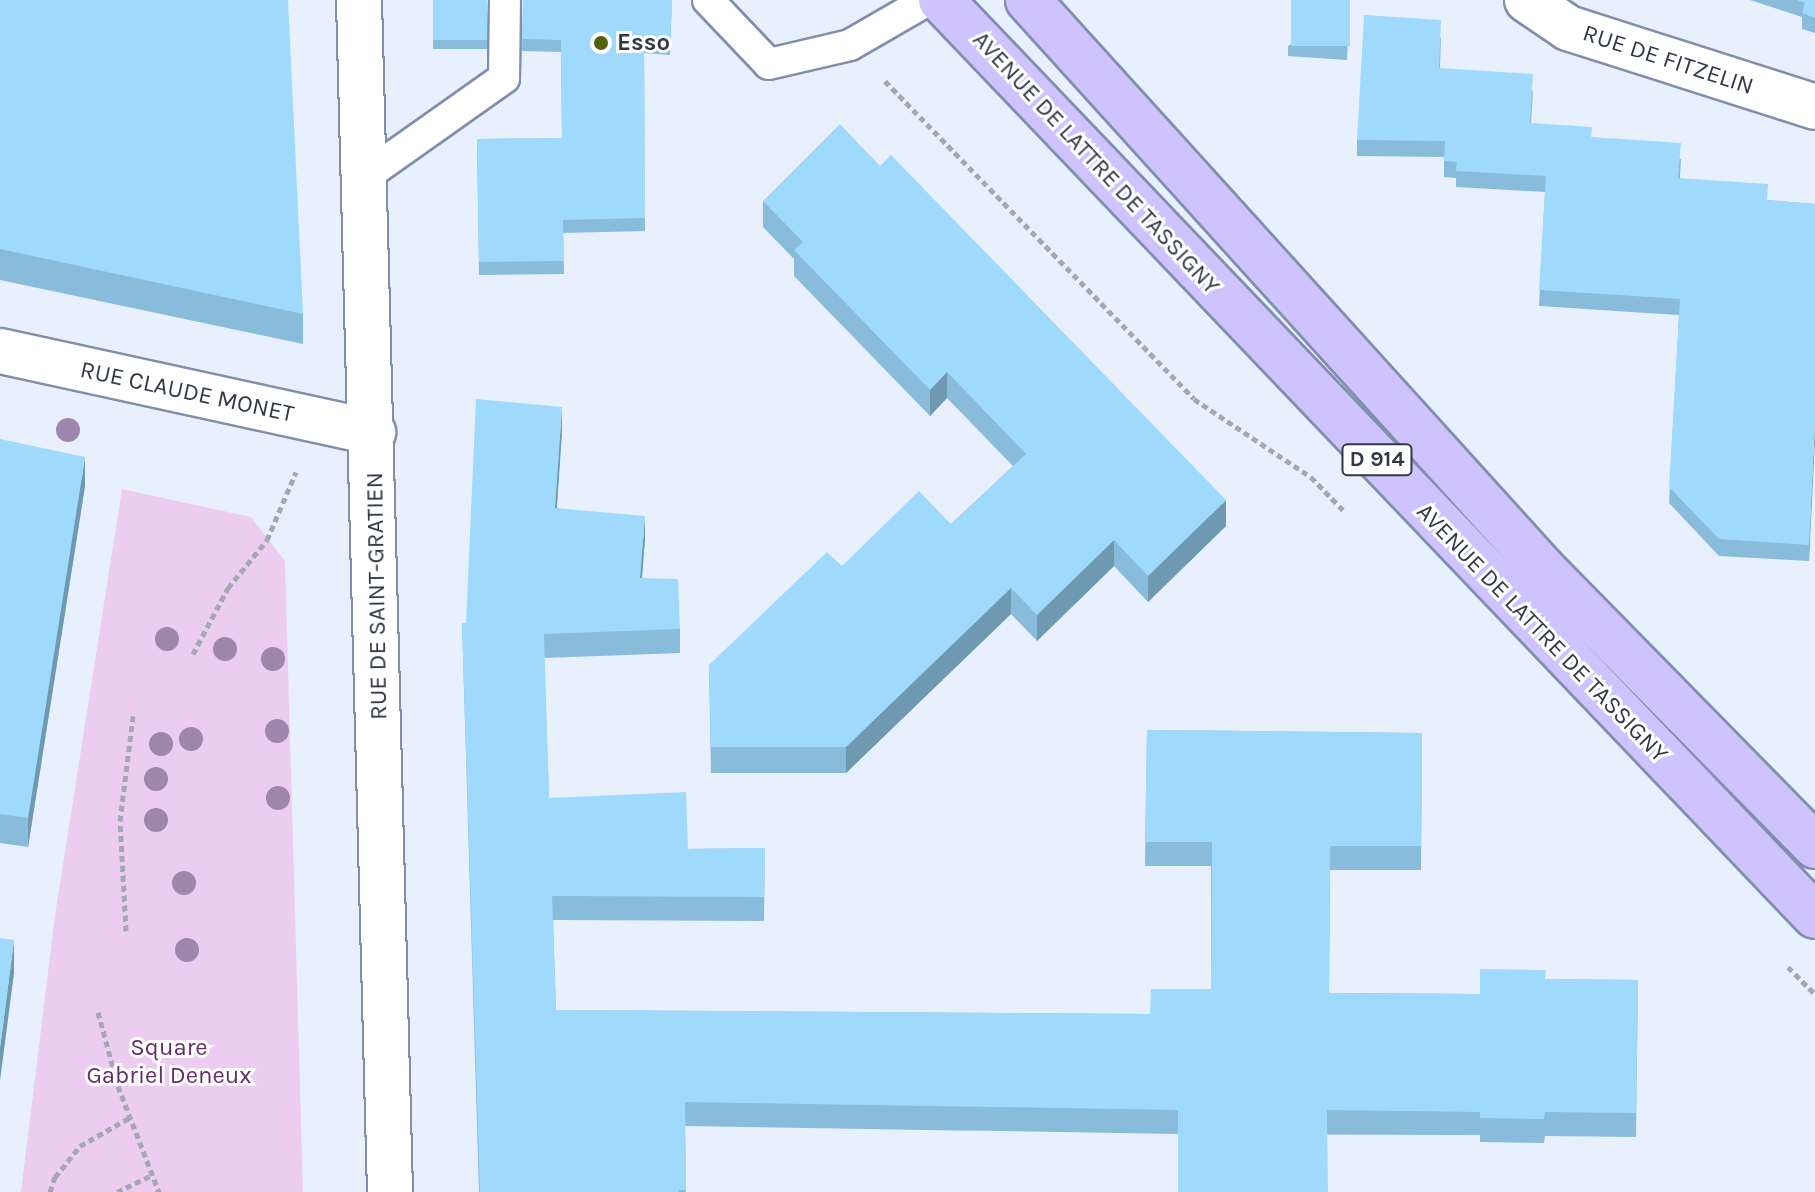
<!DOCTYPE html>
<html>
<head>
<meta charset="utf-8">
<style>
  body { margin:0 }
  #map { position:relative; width:1815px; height:1192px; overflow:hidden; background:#e9f0fd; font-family:Karla,sans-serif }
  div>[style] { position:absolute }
  .green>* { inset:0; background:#eccdf1 }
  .path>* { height:5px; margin-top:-2.5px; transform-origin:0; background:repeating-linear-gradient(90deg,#a2a9b5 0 6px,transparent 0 10px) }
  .roads { filter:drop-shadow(2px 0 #7f8fad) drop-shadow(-2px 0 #7f8fad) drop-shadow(0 2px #7f8fad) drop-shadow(0 -2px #7f8fad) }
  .lane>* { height:30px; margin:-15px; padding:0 15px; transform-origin:15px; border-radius:15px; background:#fff }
  .street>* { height:44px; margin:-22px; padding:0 22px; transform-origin:22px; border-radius:22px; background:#fff }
  .primary>* { height:44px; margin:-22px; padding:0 22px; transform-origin:22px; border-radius:22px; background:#cfc3fd }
  .trees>* { width:24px; height:24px; margin:-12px; border-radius:50%; background:#9e86ac }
  .wall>* { inset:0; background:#89bbda; transform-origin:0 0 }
  .shaded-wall>* { inset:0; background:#6f99b1 }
  .building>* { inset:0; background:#9fdafd; transform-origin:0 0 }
  .dots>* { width:22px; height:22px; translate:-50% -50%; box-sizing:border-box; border:4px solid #fff; border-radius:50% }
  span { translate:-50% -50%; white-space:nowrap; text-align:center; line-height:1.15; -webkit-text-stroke:6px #fff; paint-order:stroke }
  .shield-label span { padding:2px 6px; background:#fff; border:2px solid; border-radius:6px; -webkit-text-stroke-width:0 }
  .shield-label { font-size:22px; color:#323945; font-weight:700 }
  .poi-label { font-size:24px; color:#323945; font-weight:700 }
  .left { translate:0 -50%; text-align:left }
  .street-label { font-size:24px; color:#323945 }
  .park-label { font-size:24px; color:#61306a }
</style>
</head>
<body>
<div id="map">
  <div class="green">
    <div style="clip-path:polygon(122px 489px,251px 517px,285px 561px,303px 1192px,21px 1192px,55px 915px)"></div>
  </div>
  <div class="path">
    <div style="left:885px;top:81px;width:443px;rotate:45.8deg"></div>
    <div style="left:1194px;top:399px;width:141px;rotate:33.7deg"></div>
    <div style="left:1311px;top:477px;width:46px;rotate:45.9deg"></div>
    <div style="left:193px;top:654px;width:75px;rotate:-62.1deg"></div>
    <div style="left:228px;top:588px;width:62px;rotate:-50.9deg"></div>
    <div style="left:267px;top:540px;width:74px;rotate:-66.9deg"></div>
    <div style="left:126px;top:931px;width:110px;rotate:-93.1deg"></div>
    <div style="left:120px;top:821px;width:106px;rotate:-82.9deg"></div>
    <div style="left:1788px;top:967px;width:38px;rotate:45deg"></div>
    <div style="left:98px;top:1012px;width:77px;rotate:74.9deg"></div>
    <div style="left:118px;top:1086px;width:114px;rotate:68.9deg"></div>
    <div style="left:50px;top:1192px;width:16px;rotate:-72deg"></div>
    <div style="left:55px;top:1177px;width:40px;rotate:-51deg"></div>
    <div style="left:80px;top:1146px;width:56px;rotate:-29.7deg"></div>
    <div style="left:117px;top:1192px;width:39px;rotate:-26deg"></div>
  </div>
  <div class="roads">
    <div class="lane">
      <div style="left:708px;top:0;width:88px;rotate:46.4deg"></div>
      <div style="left:769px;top:64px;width:83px;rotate:-13.2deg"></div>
      <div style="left:850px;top:45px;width:90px;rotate:-30deg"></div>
      <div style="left:367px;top:175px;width:168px;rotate:-35.3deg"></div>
      <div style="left:504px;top:78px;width:78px;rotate:-89.3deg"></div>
    </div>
    <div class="street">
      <div style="left:359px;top:0;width:1192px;rotate:88.51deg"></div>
      <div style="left:1527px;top:0;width:50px;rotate:34.3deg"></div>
      <div style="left:1568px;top:28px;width:259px;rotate:17.7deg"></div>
      <div style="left:0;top:351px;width:382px;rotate:12.3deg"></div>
    </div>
    <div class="primary">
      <div style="left:941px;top:0;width:1266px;rotate:46.34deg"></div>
      <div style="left:1028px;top:0;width:772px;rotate:47.84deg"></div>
      <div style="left:1546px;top:572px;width:384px;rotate:45.5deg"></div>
    </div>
  </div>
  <div class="trees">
    <div style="left:68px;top:430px"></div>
    <div style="left:167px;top:639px"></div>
    <div style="left:225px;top:649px"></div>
    <div style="left:273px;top:659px"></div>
    <div style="left:277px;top:731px"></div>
    <div style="left:191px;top:739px"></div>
    <div style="left:161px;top:744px"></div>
    <div style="left:156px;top:779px"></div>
    <div style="left:278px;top:798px"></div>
    <div style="left:156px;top:820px"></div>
    <div style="left:184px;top:883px"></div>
    <div style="left:187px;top:950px"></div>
  </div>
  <div class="wall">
    <div style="clip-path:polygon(0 0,303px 314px,303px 344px,0 280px)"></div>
    <div style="left:433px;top:0;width:54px;height:49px"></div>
    <div style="clip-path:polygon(523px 0,672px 0,670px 55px,644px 53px,645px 231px,563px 233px,564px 274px,479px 275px,477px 139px,562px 138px,561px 52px,522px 51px)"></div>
    <div style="clip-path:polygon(1350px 0,1347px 60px,1288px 56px,1288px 46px)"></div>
    <div style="clip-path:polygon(1750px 0,1815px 0,1815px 33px,1802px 29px,1802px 17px)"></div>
    <div style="clip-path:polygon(1441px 37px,1440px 68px,1533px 91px,1531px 124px,1592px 137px,1681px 159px,1680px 178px,1767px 200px,1815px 204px,1809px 561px,1719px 556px,1669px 503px,1679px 315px,1539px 306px,1545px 192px,1456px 187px,1456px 178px,1444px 177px,1444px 157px,1357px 156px,1357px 140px)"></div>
    <div style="clip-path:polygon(763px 201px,1226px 526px,1148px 602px,1114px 566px,1037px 641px,1011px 614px,846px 773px,711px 773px,709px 665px,842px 566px,951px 524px,1013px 466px,947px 398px,930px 416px,794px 276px,794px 259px,763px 227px)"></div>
    <div style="clip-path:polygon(562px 431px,557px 508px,645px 539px,642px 578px,680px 629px,680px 653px,544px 658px,549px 798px,688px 849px,765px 848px,764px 921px,553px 920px,556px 1010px,1150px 1014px,1211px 989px,1211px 866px,1145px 866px,1147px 730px,1422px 733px,1421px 870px,1330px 870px,1329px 993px,1480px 994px,1546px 979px,1638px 980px,1636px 1137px,1545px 1136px,1544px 1143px,1480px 1142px,1480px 1135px,1178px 1134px,685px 1126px,686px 1192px,479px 1192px,462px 623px,466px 623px)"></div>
    <div style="clip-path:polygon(0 439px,85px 486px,28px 847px,0 843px)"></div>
  </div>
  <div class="shaded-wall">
    <div style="clip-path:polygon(947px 372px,947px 398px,930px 416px,930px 390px)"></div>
    <div style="clip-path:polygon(562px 407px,562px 431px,555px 532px,555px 508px)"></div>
    <div style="clip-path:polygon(1815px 423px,1815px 439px,1809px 561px,1809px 545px)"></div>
    <div style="clip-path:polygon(85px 457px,85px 486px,28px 847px,28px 818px)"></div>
    <div style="clip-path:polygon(1226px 500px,1226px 526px,1148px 602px,1148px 576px)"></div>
    <div style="clip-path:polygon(645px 516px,645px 539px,640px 601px,640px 578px)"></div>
    <div style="clip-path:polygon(1114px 540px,1114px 566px,1037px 641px,1037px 615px)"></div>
    <div style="clip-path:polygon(1011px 588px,1011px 614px,846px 773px,846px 747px)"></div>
    <div style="clip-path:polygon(14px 940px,14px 973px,0 1081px,0 1048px)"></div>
  </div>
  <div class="building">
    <div style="clip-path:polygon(0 0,288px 0,303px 314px,0 249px)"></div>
    <div style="left:433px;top:0;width:54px;height:40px"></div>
    <div style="clip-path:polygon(523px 0,672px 0,670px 42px,644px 41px,645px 218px,563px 220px,564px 261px,479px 262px,477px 139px,562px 138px,561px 40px,522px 39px)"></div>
    <div style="left:1291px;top:0;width:59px;height:46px"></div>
    <div style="clip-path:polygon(1797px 0,1815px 0,1815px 18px,1802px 13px,1805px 3px)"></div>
    <div style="clip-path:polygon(1364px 15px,1441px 20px,1439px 68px,1533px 74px,1530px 123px,1592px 127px,1591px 137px,1681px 143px,1678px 178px,1768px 184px,1767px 200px,1815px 204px,1815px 423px,1809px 545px,1719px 539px,1669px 487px,1680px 299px,1539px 290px,1546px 176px,1456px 171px,1457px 162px,1444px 161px,1445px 141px,1357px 140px)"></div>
    <div style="clip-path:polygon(840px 124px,880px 166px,891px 155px,1226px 500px,1148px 576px,1114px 540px,1037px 615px,1011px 588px,846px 747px,711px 747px,709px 665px,827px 552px,842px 566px,919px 491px,951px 524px,1026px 454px,947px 372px,930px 390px,794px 250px,803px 242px,763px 201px)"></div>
    <div style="clip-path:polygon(476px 399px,562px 407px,555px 508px,645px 516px,640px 578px,678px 579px,680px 629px,544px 634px,549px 798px,686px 792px,688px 849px,765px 848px,764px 897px,552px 896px,556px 1010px,1150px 1014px,1151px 989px,1211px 989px,1212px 842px,1145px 842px,1147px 730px,1422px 733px,1421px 846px,1330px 846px,1329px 993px,1480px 994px,1480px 969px,1546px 970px,1545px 979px,1638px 980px,1636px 1113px,1545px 1112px,1544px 1119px,1480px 1118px,1480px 1112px,1327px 1110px,1328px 1192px,1178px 1192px,1178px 1110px,685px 1102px,686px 1190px,679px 1190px,679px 1192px,480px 1192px,462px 623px,466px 623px)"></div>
    <div style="clip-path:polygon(0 439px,85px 457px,28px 818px,0 814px)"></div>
    <div style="clip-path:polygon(0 938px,14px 940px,0 1048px)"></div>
  </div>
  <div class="dots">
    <div style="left:601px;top:43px;background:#546307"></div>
  </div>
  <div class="shield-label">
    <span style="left:1377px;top:460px">D 914</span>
  </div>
  <div class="poi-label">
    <span class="left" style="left:617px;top:43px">Esso</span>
  </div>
  <div class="street-label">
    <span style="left:1668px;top:60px;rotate:18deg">RUE DE FITZELIN</span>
    <span style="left:1096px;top:163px;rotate:47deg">AVENUE DE LATTRE DE TASSIGNY</span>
    <span style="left:187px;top:392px;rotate:12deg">RUE CLAUDE MONET</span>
    <span style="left:377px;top:596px;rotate:-91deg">RUE DE SAINT-GRATIEN</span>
    <span style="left:1542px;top:633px;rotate:46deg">AVENUE DE LATTRE DE TASSIGNY</span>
  </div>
  <div class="park-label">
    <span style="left:169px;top:1062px">Square<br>Gabriel Deneux</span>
  </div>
</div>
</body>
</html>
